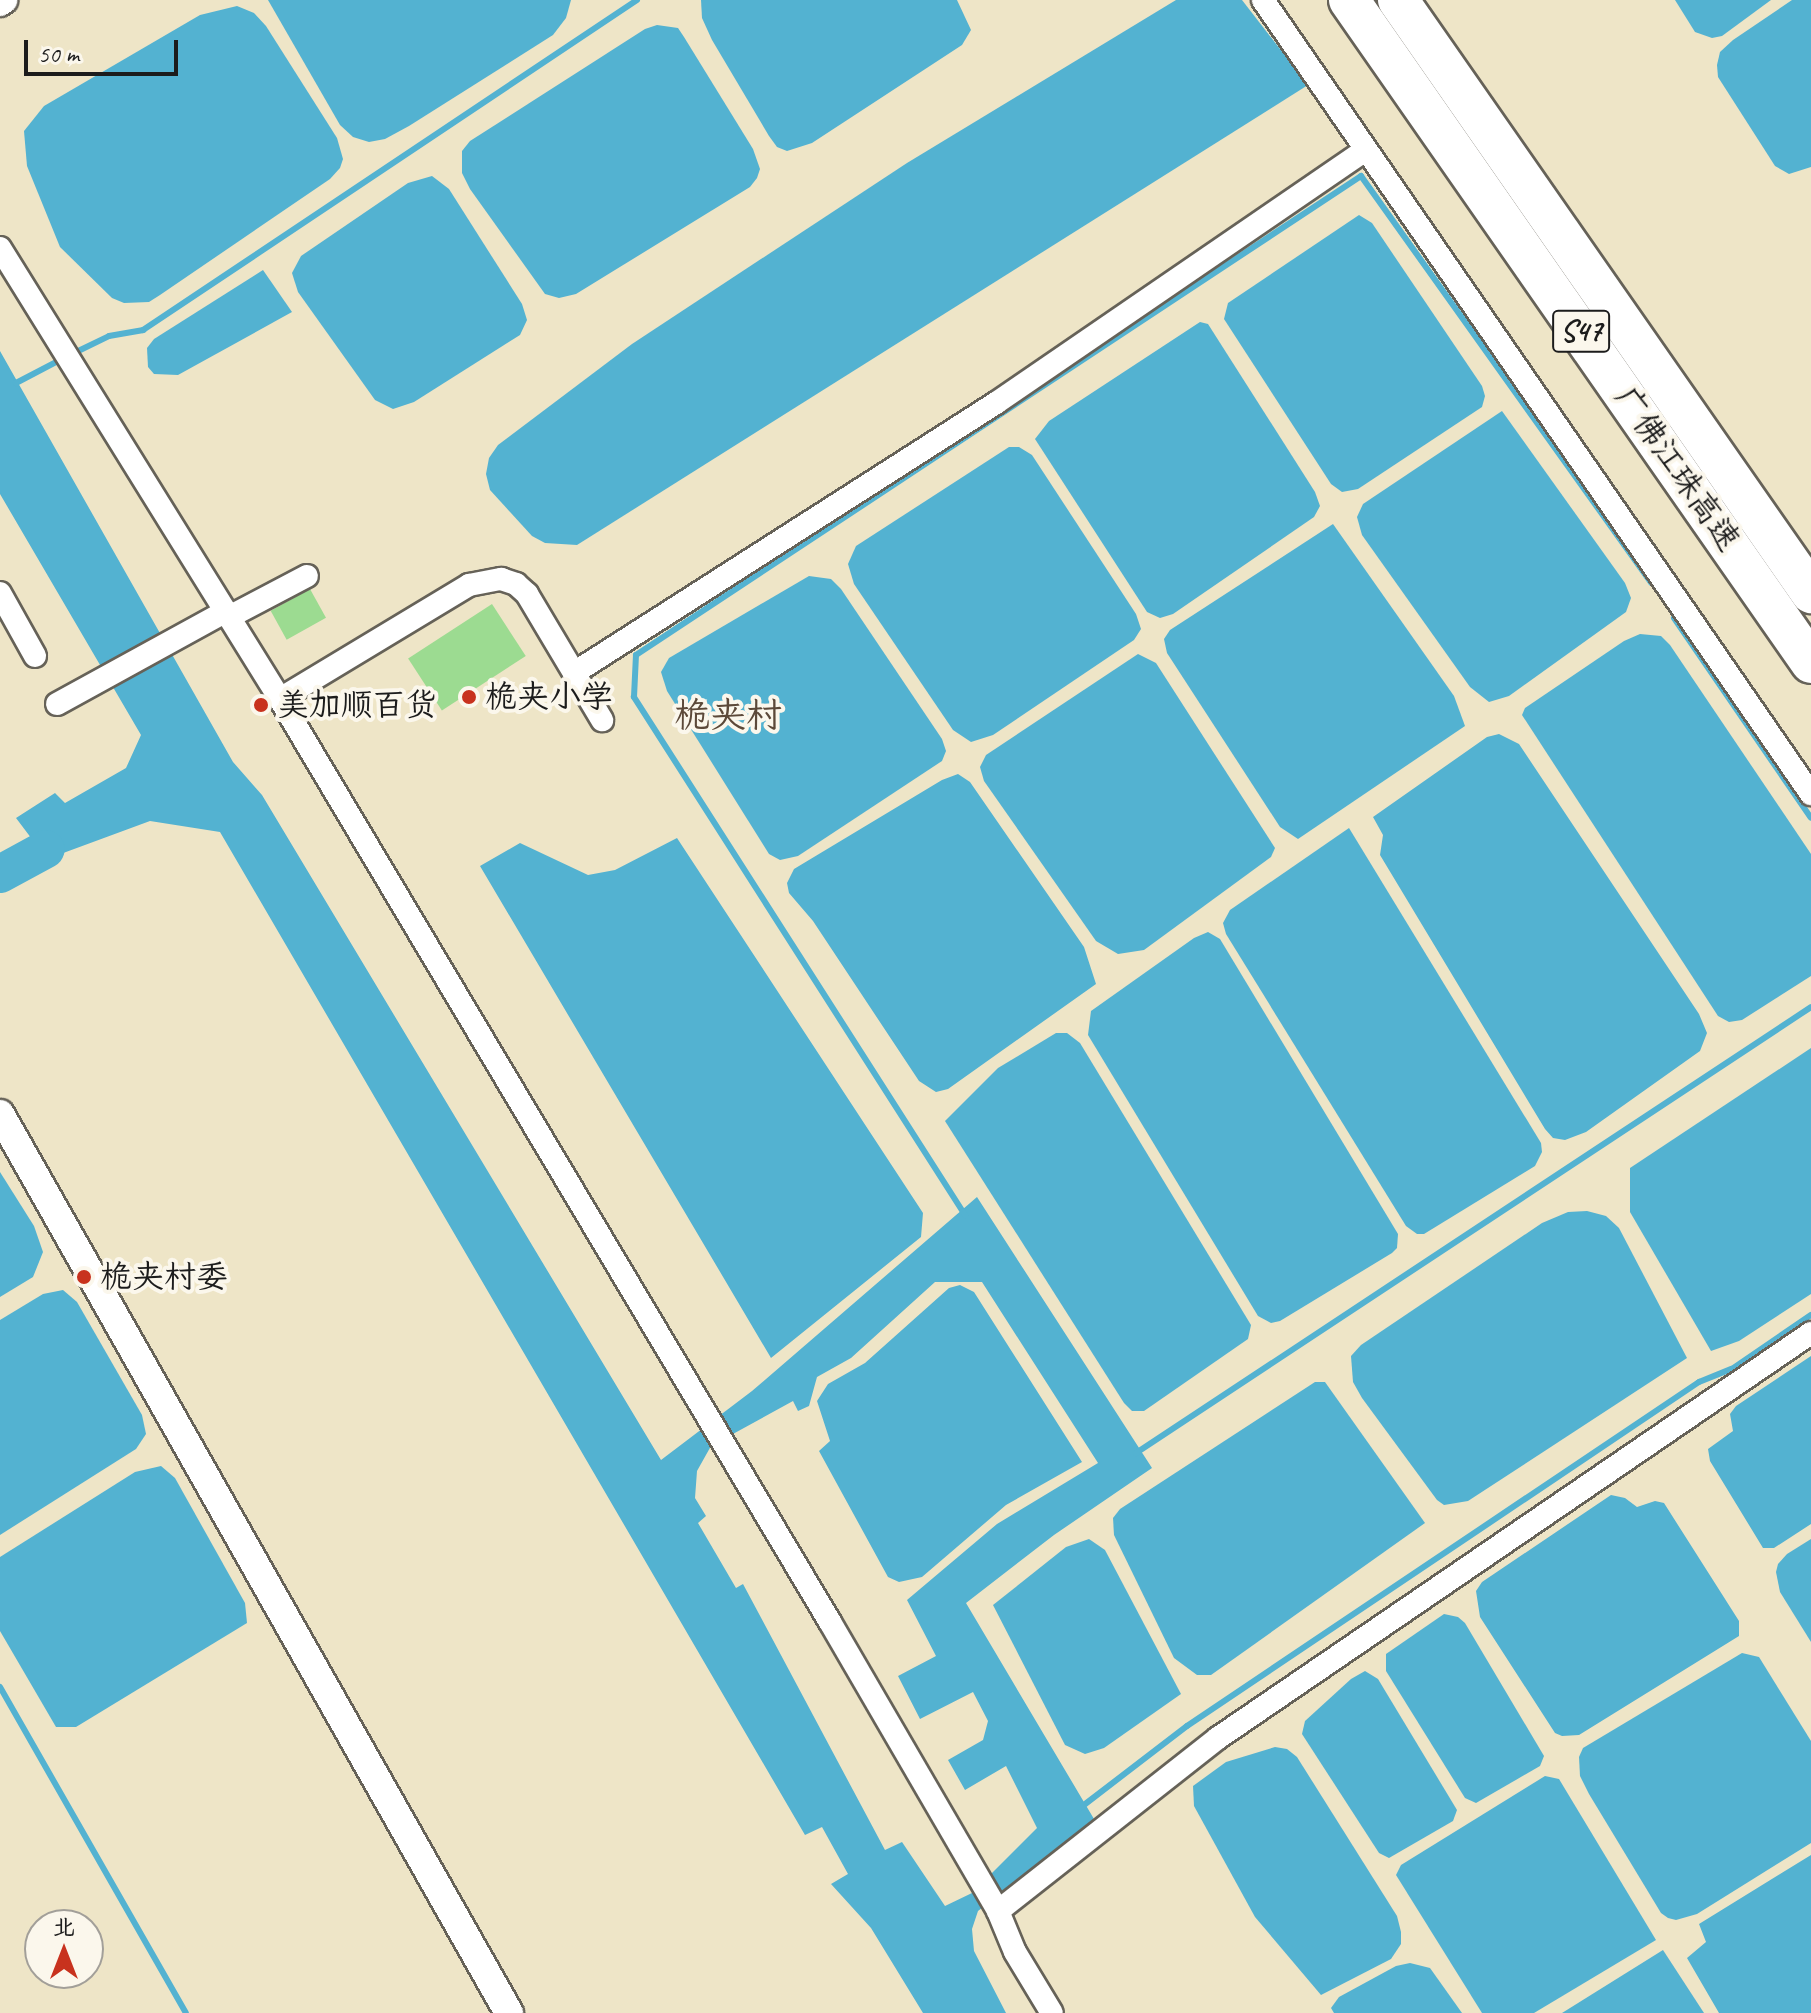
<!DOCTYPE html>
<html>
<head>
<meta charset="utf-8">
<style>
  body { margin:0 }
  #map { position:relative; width:1811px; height:2013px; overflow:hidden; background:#eee5c7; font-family:Caveat,"LXGW WenKai TC",sans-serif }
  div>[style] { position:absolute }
  .green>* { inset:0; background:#9cdb91; transform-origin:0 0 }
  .water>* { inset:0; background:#53b2d1 }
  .stream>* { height:6px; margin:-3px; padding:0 3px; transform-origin:3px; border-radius:3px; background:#53b2d1 }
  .river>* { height:38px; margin:-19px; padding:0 19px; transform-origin:19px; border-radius:19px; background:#53b2d1 }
  .roads { filter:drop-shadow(2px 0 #666258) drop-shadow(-2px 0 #666258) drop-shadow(0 2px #666258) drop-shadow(0 -2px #666258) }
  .minor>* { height:22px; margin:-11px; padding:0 11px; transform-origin:11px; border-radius:11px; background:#fff }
  .tertiary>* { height:28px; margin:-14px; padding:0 14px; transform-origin:14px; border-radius:14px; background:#fff }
  .motorway>* { height:40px; margin:-20px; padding:0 20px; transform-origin:20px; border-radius:20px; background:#fff }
  .dots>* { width:22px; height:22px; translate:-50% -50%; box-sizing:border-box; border:4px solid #fbf7ec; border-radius:50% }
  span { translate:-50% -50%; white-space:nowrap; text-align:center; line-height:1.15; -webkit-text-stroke:8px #fbf7ec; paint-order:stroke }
  .shield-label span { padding:2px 6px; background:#fbf7ec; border:2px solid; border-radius:6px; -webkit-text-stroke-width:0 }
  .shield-label { font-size:30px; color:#1c1c1c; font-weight:700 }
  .street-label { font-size:32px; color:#1c1c1c }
  .poi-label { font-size:32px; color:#1c1c1c }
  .left { translate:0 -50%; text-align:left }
  .quarter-label { font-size:36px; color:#5c4939 }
  .north { position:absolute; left:24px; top:1909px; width:80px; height:80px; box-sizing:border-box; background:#fbf7ec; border:2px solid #a29f99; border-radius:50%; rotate:0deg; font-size:22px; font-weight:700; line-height:32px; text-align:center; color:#1c1c1c }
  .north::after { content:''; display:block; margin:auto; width:28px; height:36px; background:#c8321e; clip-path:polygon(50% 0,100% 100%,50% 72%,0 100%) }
  .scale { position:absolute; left:24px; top:40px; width:154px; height:36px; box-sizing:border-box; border:4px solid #1c1c1c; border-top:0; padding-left:10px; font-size:24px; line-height:28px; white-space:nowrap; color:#1c1c1c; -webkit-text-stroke:6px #fbf7ec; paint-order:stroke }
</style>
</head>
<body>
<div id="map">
  <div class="green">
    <div style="left:310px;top:589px;width:33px;height:45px;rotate:61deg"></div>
    <div style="left:492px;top:604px;width:62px;height:100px;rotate:57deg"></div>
  </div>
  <div class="water">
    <div style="clip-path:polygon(268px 0,571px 0,566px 18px,553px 35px,409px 126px,385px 139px,369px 142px,353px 137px,340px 125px)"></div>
    <div style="clip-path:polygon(701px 0,957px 0,971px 30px,962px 45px,812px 143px,787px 151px,777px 147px,769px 136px,712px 40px,702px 18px)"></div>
    <div style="clip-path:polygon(1176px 0,1242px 0,1308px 85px,577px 545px,545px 543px,532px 536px,490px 490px,486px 474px,489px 458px,498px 445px,632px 344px,907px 163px)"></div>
    <div style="clip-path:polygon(1675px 0,1771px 0,1722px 36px,1712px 38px,1695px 32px)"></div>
    <div style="clip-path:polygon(1792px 0,1811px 0,1811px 167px,1789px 174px,1775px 166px,1718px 77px,1717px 65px,1720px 52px,1733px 40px)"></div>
    <div style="clip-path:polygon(237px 6px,254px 13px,266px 26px,337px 138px,343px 159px,340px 168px,330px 179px,160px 295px,149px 302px,124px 303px,112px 298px,60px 247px,27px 166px,24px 131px,44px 106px,200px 15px)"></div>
    <div style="clip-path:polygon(657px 25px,678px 28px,684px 37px,753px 149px,760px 169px,757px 178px,750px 187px,576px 294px,559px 298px,545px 294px,470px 189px,462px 173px,462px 151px,470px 141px,645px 29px)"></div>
    <div style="clip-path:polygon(432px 176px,449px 189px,522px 304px,527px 320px,520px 335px,414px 402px,393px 409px,375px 400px,298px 292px,292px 273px,301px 256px,408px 183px)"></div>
    <div style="clip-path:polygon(1359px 215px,1372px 223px,1482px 386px,1485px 396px,1482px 407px,1358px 489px,1342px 492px,1331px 484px,1224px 319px,1228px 303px)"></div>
    <div style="clip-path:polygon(263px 270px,292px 312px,178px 375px,154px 374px,148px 367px,147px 348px,154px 339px)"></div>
    <div style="clip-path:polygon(1200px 322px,1208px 324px,1315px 492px,1320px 506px,1314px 517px,1173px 614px,1160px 618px,1147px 612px,1035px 439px,1049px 421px)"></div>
    <div style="clip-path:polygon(evenodd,0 351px,233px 762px,262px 795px,661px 1460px,752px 1391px,977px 1197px,1152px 1468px,1054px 1535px,966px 1603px,1094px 1819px,978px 1911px,972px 1929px,974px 1951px,1006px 2013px,923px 2013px,871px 1928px,831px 1884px,848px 1874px,822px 1827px,805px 1835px,220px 832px,150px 821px,47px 859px,16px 818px,55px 793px,65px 803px,126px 768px,141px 735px,0 494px,0 351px,935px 1282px,982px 1282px,1098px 1463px,997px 1524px,907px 1600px,936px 1656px,898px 1676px,920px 1719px,973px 1692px,988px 1721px,983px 1740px,948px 1760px,965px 1790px,1006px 1766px,1037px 1828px,972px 1893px,945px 1906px,902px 1842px,885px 1850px,743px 1584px,736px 1588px,698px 1523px,706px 1516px,695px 1498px,697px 1471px,711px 1446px,793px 1401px,798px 1411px,809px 1406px,817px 1377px,851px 1358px,935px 1282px)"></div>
    <div style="clip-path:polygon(1502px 411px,1625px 583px,1631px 598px,1626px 612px,1509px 696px,1489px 702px,1470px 687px,1362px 535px,1357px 517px,1363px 504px)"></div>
    <div style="clip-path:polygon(1009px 447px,1019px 447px,1032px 455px,1136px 614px,1141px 629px,1134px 640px,993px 735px,971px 742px,953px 730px,854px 584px,848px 564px,856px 546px)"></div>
    <div style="clip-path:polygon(1333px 524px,1454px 696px,1465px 726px,1298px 839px,1280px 827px,1167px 653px,1164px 639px,1170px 630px)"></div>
    <div style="clip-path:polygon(809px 576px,831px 579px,841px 589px,942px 739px,946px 751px,942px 761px,798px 856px,780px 860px,769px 854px,667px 691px,661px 672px,669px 658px)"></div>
    <div style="clip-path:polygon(1640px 634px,1661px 636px,1670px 645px,1811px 854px,1811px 976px,1742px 1020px,1729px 1022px,1718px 1016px,1522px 715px,1525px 708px,1624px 641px)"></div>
    <div style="clip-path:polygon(1138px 654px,1156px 663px,1275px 848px,1271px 857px,1144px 950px,1118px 954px,1096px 941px,984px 781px,980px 767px,986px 755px)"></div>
    <div style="clip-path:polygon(1499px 734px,1519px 744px,1699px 1014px,1707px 1033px,1700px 1051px,1586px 1132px,1565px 1140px,1553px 1138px,1545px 1129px,1380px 855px,1383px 835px,1373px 817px,1487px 737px)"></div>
    <div style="clip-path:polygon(958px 774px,970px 782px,1084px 947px,1096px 984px,948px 1089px,936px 1092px,919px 1081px,813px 921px,789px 893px,787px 883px,794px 869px,942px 780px)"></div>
    <div style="clip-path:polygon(1349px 828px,1541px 1143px,1542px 1152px,1535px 1166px,1424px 1234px,1417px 1234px,1406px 1226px,1226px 934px,1223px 923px,1230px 910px)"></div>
    <div style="clip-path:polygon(677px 838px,923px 1213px,921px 1237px,771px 1358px,480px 866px,520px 843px,588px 875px,615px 870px)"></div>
    <div style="clip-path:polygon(1208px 932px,1220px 939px,1398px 1234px,1397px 1248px,1392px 1253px,1280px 1321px,1271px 1323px,1258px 1316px,1088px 1035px,1091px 1011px,1194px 938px)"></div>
    <div style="clip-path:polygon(1056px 1033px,1067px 1033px,1080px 1043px,1251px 1325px,1248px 1339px,1144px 1411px,1132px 1411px,1124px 1403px,945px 1121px,998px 1068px)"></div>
    <div style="clip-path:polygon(1811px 1048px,1811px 1294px,1739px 1341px,1711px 1351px,1630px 1212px,1630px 1168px)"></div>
    <div style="clip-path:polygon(0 1172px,34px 1226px,43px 1252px,33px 1277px,0 1297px)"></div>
    <div style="clip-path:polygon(1587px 1211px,1606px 1216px,1619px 1228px,1687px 1358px,1468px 1501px,1444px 1505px,1437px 1500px,1362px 1398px,1353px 1382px,1351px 1356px,1361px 1345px,1542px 1223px,1568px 1212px)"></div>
    <div style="clip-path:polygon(960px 1285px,974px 1292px,1082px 1462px,1006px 1505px,922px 1577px,899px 1582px,888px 1577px,819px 1451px,830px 1441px,817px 1401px,828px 1384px,865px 1363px,949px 1288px)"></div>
    <div style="clip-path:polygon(63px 1290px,77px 1302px,142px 1415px,146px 1434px,136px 1449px,0 1535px,0 1320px,43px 1294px)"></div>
    <div style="clip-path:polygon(1811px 1356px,1811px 1524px,1774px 1548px,1763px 1548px,1710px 1461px,1708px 1449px,1733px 1431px,1730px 1414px,1736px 1406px)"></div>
    <div style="clip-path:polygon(1315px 1382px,1325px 1382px,1425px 1523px,1211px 1675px,1197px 1675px,1174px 1658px,1114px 1535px,1113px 1518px,1120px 1509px)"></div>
    <div style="clip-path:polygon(161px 1466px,175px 1478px,245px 1603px,247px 1623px,76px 1727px,56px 1727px,0 1631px,0 1557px,135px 1472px)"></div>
    <div style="clip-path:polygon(1611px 1495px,1625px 1498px,1637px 1507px,1655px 1501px,1664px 1503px,1739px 1621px,1739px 1636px,1579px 1735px,1562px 1736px,1555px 1733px,1480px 1617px,1476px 1591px,1482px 1582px)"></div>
    <div style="clip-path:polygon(1089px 1539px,1105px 1550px,1181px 1694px,1104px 1748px,1085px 1754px,1065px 1745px,993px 1605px,1066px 1547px)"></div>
    <div style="clip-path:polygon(1811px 1539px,1811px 1642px,1780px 1592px,1776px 1572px,1778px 1564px,1787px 1554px)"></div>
    <div style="clip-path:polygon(1444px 1614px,1458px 1617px,1465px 1623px,1544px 1756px,1540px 1766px,1476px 1803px,1465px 1798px,1386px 1671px,1386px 1654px)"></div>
    <div style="clip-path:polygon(1742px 1653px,1759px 1657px,1811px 1741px,1811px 1843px,1697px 1914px,1676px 1920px,1668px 1918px,1661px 1913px,1589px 1794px,1580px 1776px,1579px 1757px,1583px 1748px)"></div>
    <div style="clip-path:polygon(1365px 1671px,1378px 1679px,1457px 1810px,1453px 1821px,1389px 1858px,1379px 1853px,1302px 1734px,1305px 1721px,1351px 1679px)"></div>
    <div style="clip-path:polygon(1275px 1747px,1287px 1749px,1297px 1757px,1397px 1916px,1401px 1932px,1401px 1944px,1391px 1959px,1321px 1995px,1255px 1917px,1194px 1806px,1193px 1786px,1226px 1762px)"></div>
    <div style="clip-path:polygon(1545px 1776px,1559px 1779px,1656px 1940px,1534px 2013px,1482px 2013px,1396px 1875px,1401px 1865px)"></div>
    <div style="clip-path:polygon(1811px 1855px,1811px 2013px,1719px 2013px,1687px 1958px,1706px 1942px,1699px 1924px)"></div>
    <div style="clip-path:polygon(1663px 1950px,1704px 2013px,1562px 2013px)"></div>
    <div style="clip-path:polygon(1410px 1963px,1430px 1968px,1462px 2013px,1334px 2013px,1331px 2008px,1339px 1997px,1396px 1966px)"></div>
  </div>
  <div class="stream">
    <div style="left:72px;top:354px;width:41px;rotate:-25.9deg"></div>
    <div style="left:109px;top:336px;width:35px;rotate:-10deg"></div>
    <div style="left:143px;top:330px;width:594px;rotate:-33.74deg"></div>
    <div style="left:16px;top:383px;width:52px;rotate:-27.6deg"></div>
    <div style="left:1674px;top:618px;width:242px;rotate:55.6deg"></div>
    <div style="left:965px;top:1215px;width:615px;rotate:-122.58deg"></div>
    <div style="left:634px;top:697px;width:42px;rotate:-87.3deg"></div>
    <div style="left:636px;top:655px;width:869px;rotate:-33.45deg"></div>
    <div style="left:1361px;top:176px;width:500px;rotate:54.5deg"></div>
    <div style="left:1136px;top:1453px;width:809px;rotate:-33.45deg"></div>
    <div style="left:0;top:1687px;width:375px;rotate:60.3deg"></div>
    <div style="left:1080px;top:1808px;width:135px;rotate:-37.5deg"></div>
    <div style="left:1187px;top:1726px;width:617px;rotate:-33.9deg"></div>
    <div style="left:1699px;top:1382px;width:35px;rotate:-22deg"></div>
    <div style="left:1732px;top:1369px;width:96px;rotate:-34.4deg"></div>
  </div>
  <div class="river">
    <div style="left:0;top:874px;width:52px;rotate:-28.5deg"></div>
  </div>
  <div class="roads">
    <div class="minor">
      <div style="left:1263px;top:0;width:965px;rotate:55.39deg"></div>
      <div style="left:0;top:248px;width:531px;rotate:58.17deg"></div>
      <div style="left:280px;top:699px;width:1074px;rotate:59.21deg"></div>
      <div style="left:830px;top:1622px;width:334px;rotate:59.8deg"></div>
      <div style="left:998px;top:1911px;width:44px;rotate:67.5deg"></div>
      <div style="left:1015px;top:1952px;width:71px;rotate:58.8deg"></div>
      <div style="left:0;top:593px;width:72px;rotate:60.9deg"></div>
      <div style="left:229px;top:617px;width:88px;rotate:-27.7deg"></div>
      <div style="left:574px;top:673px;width:501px;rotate:-32.61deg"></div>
      <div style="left:996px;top:403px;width:448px;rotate:-34.4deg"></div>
      <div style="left:280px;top:699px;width:221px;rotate:-31.1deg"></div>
      <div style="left:469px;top:585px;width:33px;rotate:-11deg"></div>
      <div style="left:501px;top:579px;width:16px;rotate:18deg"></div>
      <div style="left:516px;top:584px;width:15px;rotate:42deg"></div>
      <div style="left:527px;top:594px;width:147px;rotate:59.2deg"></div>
      <div style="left:57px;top:704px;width:193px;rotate:-28.8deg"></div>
      <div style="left:998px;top:1911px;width:280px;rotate:-38.2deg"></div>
      <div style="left:1218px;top:1738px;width:718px;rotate:-34.33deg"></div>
    </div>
    <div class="tertiary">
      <div style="left:0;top:2px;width:4px;rotate:-34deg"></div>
      <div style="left:0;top:1114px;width:1033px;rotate:60.48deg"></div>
    </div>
    <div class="motorway">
      <div style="left:1349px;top:0;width:808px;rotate:55.13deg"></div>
      <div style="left:1398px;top:0;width:723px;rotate:55.14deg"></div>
    </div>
  </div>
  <div class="dots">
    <div style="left:469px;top:697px;background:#c8321e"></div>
    <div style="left:261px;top:705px;background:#c8321e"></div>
    <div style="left:84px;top:1277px;background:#c8321e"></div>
  </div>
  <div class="shield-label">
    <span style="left:1581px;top:331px">S47</span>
  </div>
  <div class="street-label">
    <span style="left:1677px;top:469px;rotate:55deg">广佛江珠高速</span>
  </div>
  <div class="poi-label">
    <span class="left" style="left:485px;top:697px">桅夹小学</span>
    <span class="left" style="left:277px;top:705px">美加顺百货</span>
    <span class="left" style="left:100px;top:1277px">桅夹村委</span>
  </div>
  <div class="quarter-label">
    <span style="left:728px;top:716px">桅夹村</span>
  </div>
  <div class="north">北</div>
  <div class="scale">50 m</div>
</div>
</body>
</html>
